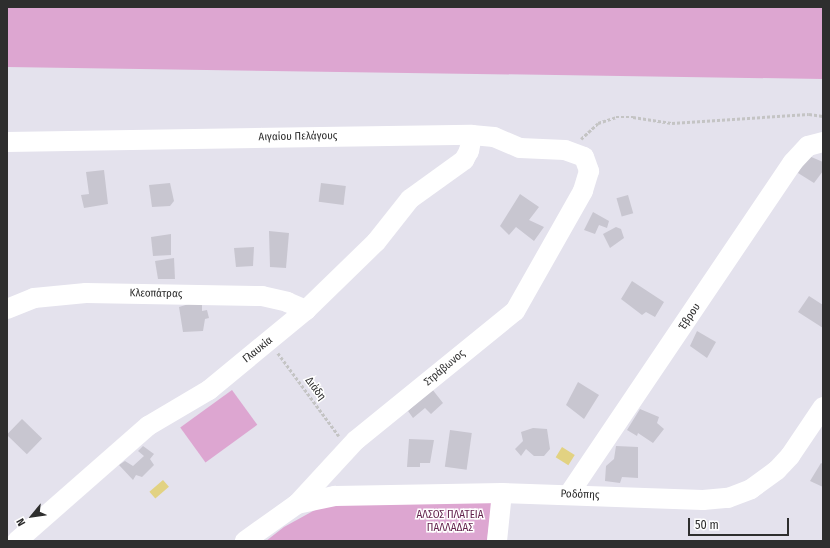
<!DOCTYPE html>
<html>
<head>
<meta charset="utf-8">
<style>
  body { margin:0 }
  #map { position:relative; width:830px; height:548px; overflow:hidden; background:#e4e2ed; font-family:"Fira Sans Condensed",sans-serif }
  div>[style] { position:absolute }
  .green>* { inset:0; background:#dda6d1; transform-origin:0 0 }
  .water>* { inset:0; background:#e2d282; transform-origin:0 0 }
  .building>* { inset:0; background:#c8c6d0; transform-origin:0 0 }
  .path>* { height:2.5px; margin-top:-1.25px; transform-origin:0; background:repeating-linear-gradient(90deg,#c4c4c4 0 3px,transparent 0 5px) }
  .minor>* { height:20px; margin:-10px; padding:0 10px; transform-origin:10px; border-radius:10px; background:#fff }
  span { translate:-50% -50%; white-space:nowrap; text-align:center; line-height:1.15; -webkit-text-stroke:3px #fff; paint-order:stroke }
  .street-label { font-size:11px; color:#2e2e2e }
  .park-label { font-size:11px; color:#64244e }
  .frame { position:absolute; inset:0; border:8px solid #2e2e2e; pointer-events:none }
  .north { position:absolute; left:12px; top:496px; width:40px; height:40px; -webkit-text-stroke:3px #fff; paint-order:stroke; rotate:241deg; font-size:11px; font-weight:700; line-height:16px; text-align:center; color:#2e2e2e }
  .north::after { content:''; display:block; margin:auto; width:14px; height:18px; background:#2e2e2e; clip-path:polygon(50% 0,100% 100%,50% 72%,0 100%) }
  .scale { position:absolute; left:688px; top:518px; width:101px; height:18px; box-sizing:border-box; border:2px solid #2e2e2e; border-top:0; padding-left:5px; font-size:12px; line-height:14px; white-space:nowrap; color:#2e2e2e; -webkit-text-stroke:3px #fff; paint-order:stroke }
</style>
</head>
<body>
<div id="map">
  <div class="green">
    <div style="clip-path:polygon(7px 7px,823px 7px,823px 79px,7px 67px)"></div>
    <div style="left:232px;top:390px;width:43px;height:64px;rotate:54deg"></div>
    <div style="clip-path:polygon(492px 502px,487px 541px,266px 541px,284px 527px,324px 505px)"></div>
  </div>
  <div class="water">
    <div style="left:562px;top:447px;width:15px;height:12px;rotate:32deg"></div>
    <div style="left:163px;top:480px;width:9px;height:18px;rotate:49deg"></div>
  </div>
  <div class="building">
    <div style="clip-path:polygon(809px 156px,823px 162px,823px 171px,814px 183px,798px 173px)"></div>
    <div style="clip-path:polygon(104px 170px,108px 204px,84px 208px,81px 195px,89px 194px,86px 172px)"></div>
    <div style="clip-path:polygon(170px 183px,174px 201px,170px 206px,152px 207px,149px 185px)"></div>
    <div style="left:321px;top:183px;width:25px;height:19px;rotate:7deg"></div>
    <div style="clip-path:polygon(520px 194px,539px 207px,529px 220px,544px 227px,534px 241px,516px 227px,509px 235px,500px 226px)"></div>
    <div style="left:628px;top:195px;width:19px;height:12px;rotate:74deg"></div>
    <div style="clip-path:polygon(593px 212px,609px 221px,607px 228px,599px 225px,595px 234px,584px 230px)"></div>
    <div style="clip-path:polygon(616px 227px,621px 229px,624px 238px,610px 248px,603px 234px)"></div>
    <div style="clip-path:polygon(269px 231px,289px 233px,286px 268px,270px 267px)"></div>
    <div style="clip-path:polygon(171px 234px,171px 255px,153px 256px,151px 237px)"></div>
    <div style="clip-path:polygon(254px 247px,253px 266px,236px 267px,234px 248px)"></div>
    <div style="clip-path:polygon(174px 258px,175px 279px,158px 279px,155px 261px)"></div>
    <div style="clip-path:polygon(632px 281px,664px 302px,655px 317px,646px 312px,642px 315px,621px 299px)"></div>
    <div style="clip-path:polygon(809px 296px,823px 305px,823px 328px,798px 312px)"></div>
    <div style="clip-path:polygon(202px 300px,202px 311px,207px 310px,209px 318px,205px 319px,203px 331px,183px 332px,179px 307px)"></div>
    <div style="clip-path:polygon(697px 331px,716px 342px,707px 358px,690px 346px)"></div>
    <div style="clip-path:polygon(578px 382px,599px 395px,584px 419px,566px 405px)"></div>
    <div style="clip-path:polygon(432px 389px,443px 403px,431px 414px,425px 408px,413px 418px,408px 411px)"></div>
    <div style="clip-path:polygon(640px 409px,659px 417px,657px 423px,664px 429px,653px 443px,638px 433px,637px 436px,627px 430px)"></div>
    <div style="left:22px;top:419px;width:28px;height:22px;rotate:44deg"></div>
    <div style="clip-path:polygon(533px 428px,547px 429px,550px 449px,544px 456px,534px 456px,526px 449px,521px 456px,515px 449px,523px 441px,521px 432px)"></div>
    <div style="left:450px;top:430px;width:22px;height:37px;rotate:8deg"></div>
    <div style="clip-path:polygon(409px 439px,434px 440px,430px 463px,420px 463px,420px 467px,407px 467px)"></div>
    <div style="clip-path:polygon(143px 446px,154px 454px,150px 459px,154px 465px,142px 477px,136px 475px,133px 480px,119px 465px,125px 461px,133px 466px,144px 456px,138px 451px)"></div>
    <div style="clip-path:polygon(616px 446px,638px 447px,638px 478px,622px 477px,620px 483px,605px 481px,606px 466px,614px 459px)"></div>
    <div style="clip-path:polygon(821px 463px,823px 464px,823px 487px,810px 481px)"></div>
  </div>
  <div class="path">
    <div style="left:581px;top:139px;width:23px;rotate:-43deg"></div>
    <div style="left:598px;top:123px;width:19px;rotate:-18deg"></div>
    <div style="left:616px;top:117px;width:17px"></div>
    <div style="left:633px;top:117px;width:39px;rotate:9deg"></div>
    <div style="left:672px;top:123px;width:137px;rotate:-3.8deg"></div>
    <div style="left:809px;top:114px;width:14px;rotate:8deg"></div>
    <div style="left:278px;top:353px;width:103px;rotate:53.7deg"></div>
  </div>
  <div class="minor">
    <div style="left:7px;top:142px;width:465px;rotate:-0.9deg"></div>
    <div style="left:472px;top:135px;width:22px;rotate:5deg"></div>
    <div style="left:494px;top:137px;width:28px;rotate:23deg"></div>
    <div style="left:520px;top:148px;width:45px;rotate:2.5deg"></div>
    <div style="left:565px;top:150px;width:20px;rotate:20deg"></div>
    <div style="left:584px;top:157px;width:15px;rotate:70deg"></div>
    <div style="left:589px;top:171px;width:21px;rotate:107deg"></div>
    <div style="left:583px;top:191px;width:138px;rotate:119.5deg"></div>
    <div style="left:515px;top:311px;width:205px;rotate:140.9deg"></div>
    <div style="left:356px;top:440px;width:87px;rotate:132.7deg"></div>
    <div style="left:297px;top:504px;width:64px;rotate:144.6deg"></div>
    <div style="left:7px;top:309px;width:29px;rotate:-22deg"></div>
    <div style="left:34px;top:298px;width:52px;rotate:-5.5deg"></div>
    <div style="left:86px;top:293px;width:176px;rotate:1deg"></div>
    <div style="left:262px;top:296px;width:26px;rotate:13deg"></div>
    <div style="left:287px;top:302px;width:21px;rotate:23deg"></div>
    <div style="left:569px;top:494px;width:400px;rotate:-56deg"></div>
    <div style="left:793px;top:162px;width:22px;rotate:-47deg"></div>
    <div style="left:808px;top:146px;width:16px;rotate:-15deg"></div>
    <div style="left:297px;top:504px;width:39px;rotate:-12deg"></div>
    <div style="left:335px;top:496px;width:167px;rotate:-1deg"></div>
    <div style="left:502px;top:493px;width:201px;rotate:2deg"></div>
    <div style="left:703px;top:500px;width:25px;rotate:-5deg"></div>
    <div style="left:728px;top:498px;width:25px;rotate:-21deg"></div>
    <div style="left:751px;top:489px;width:32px;rotate:-36deg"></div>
    <div style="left:777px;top:470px;width:19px;rotate:-47deg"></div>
    <div style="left:790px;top:456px;width:59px;rotate:-56deg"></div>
    <div style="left:17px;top:541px;width:174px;rotate:-41.3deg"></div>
    <div style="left:148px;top:426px;width:71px;rotate:-30.5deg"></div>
    <div style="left:209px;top:390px;width:126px;rotate:-39.5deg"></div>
    <div style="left:306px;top:310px;width:98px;rotate:-44.2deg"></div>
    <div style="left:376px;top:242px;width:55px;rotate:-51.7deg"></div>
    <div style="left:410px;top:199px;width:67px;rotate:-35.8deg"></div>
    <div style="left:464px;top:160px;width:10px;rotate:-61deg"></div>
    <div style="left:469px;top:151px;width:16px;rotate:-79deg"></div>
    <div style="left:497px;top:541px;width:48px;rotate:-84.1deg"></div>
  </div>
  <div class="street-label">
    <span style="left:298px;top:137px;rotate:-1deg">Αιγαίου Πελάγους</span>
    <span style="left:156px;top:294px;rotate:1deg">Κλεοπάτρας</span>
    <span style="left:690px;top:317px;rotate:-56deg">Έβρου</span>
    <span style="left:258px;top:350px;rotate:-39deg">Γλαυκία</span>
    <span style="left:445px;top:368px;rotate:-40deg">Στράβωνος</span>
    <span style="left:315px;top:389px;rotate:53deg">Διάδη</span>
    <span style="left:580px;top:495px;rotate:2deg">Ροδόπης</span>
  </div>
  <div class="park-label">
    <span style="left:450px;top:522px">ΑΛΣΟΣ ΠΛΑΤΕΙΑ<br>ΠΑΛΛΑΔΑΣ</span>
  </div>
  <div class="frame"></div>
  <div class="north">N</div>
  <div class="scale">50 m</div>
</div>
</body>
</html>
